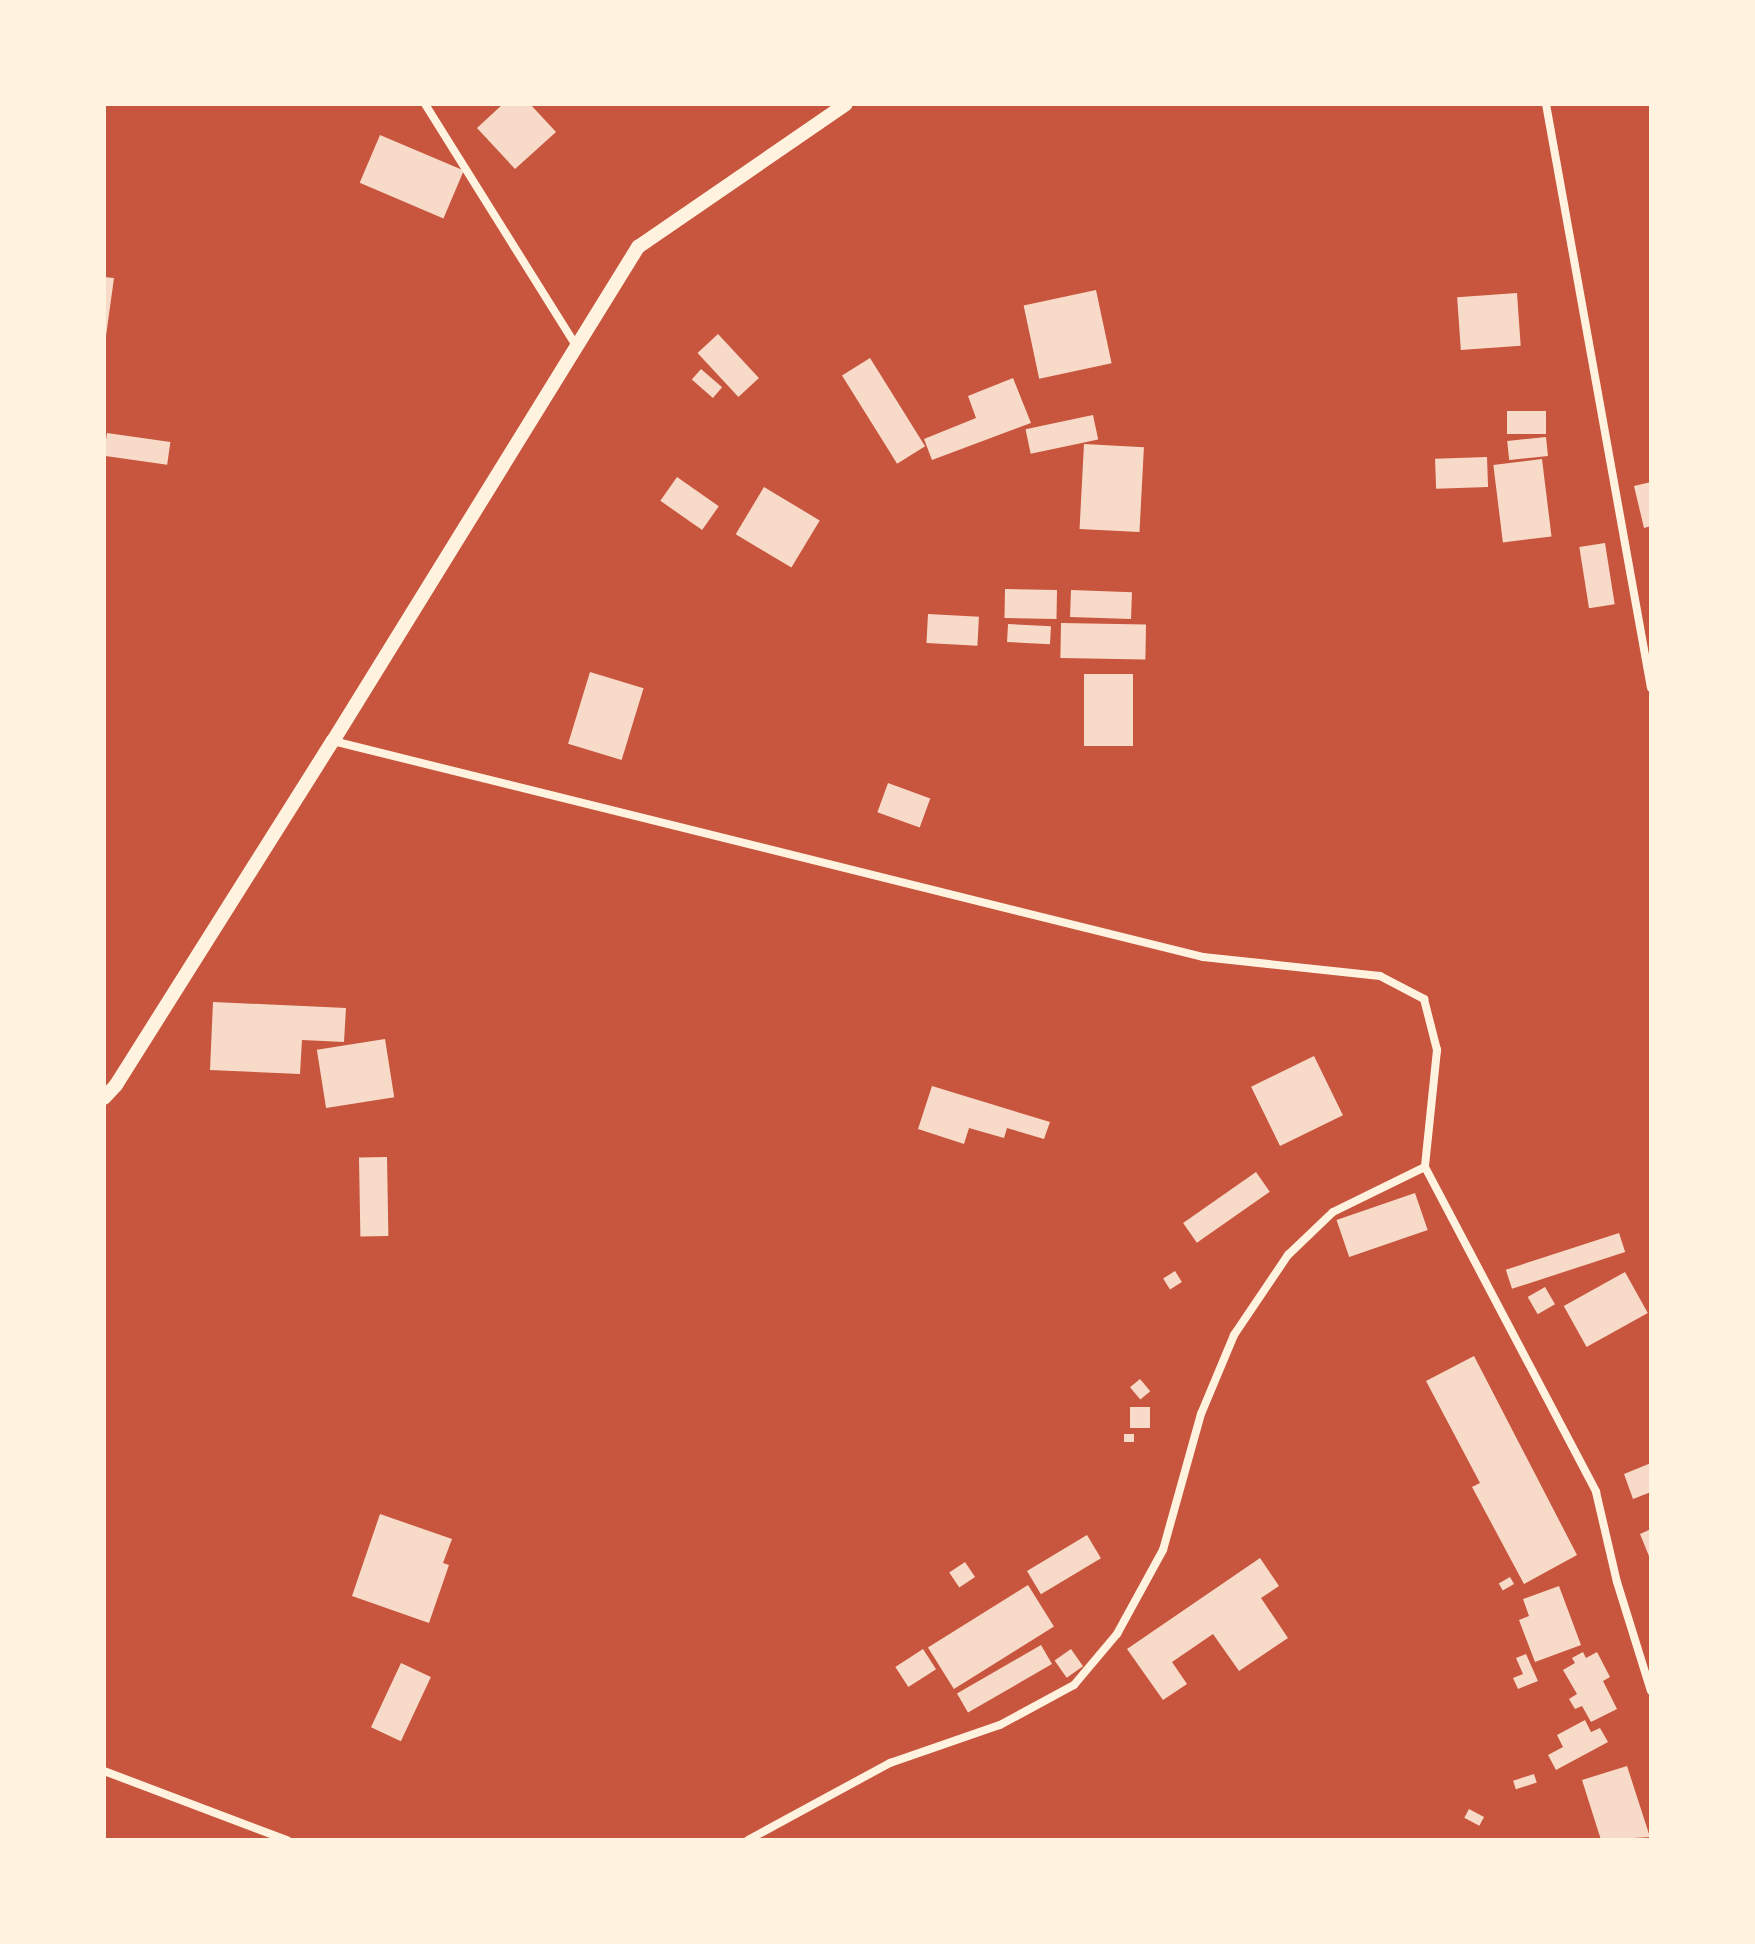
<!DOCTYPE html>
<html>
<head>
<meta charset="utf-8">
<style>
  body { margin:0 }
  #map { position:relative; width:1755px; height:1944px; overflow:hidden; background:#c8553d; font-family:"Sofia Sans Condensed",sans-serif }
  div>[style] { position:absolute }
  .building>* { inset:0; background:#f7dbc8; transform-origin:0 0 }
  .minor>* { height:8px; margin:-4px; padding:0 4px; transform-origin:4px; border-radius:4px; background:#fff3e0 }
  .tertiary>* { height:14px; margin:-7px; padding:0 7px; transform-origin:7px; border-radius:7px; background:#fff3e0 }
  span { translate:-50% -50%; white-space:nowrap; text-align:center; line-height:1.15; -webkit-text-stroke:8px #fff3e0; paint-order:stroke }
  .frame { position:absolute; inset:0; border:106px solid #fff3e0; pointer-events:none }
</style>
</head>
<body>
<div id="map">
  <div class="building">
    <div style="clip-path:polygon(503px 104px,530px 104px,556px 132px,515px 169px,477px 128px)"></div>
    <div style="left:380px;top:135px;width:91px;height:52px;rotate:23deg"></div>
    <div style="clip-path:polygon(104px 277px,114px 278px,106px 336px,104px 335px)"></div>
    <div style="left:1096px;top:290px;width:75px;height:74px;rotate:78deg"></div>
    <div style="left:1517px;top:293px;width:53px;height:60px;rotate:86deg"></div>
    <div style="left:718px;top:334px;width:60px;height:28px;rotate:47deg"></div>
    <div style="left:870px;top:358px;width:104px;height:33px;rotate:58deg"></div>
    <div style="left:701px;top:369px;width:28px;height:14px;rotate:41deg"></div>
    <div style="clip-path:polygon(1013px 378px,1031px 423px,932px 460px,924px 439px,976px 418px,968px 396px)"></div>
    <div style="left:1507px;top:411px;width:39px;height:23px"></div>
    <div style="left:1093px;top:415px;width:25px;height:69px;rotate:78deg"></div>
    <div style="left:107px;top:433px;width:64px;height:23px;rotate:8deg"></div>
    <div style="left:1546px;top:437px;width:19px;height:39px;rotate:84deg"></div>
    <div style="left:1084px;top:444px;width:60px;height:85px;rotate:3deg"></div>
    <div style="left:1487px;top:457px;width:30px;height:52px;rotate:88deg"></div>
    <div style="left:1542px;top:459px;width:78px;height:49px;rotate:83deg"></div>
    <div style="left:677px;top:477px;width:51px;height:29px;rotate:35deg"></div>
    <div style="clip-path:polygon(1651px 482px,1651px 526px,1644px 528px,1634px 486px)"></div>
    <div style="left:764px;top:487px;width:65px;height:55px;rotate:31deg"></div>
    <div style="left:1605px;top:543px;width:62px;height:26px;rotate:81deg"></div>
    <div style="left:1005px;top:589px;width:52px;height:29px;rotate:1deg"></div>
    <div style="left:1071px;top:590px;width:61px;height:27px;rotate:2deg"></div>
    <div style="left:928px;top:614px;width:51px;height:29px;rotate:3deg"></div>
    <div style="left:1061px;top:623px;width:85px;height:35px;rotate:1deg"></div>
    <div style="left:1008px;top:624px;width:43px;height:18px;rotate:3deg"></div>
    <div style="left:590px;top:672px;width:56px;height:75px;rotate:17deg"></div>
    <div style="left:1084px;top:674px;width:49px;height:72px"></div>
    <div style="left:888px;top:783px;width:45px;height:31px;rotate:20deg"></div>
    <div style="clip-path:polygon(213px 1002px,346px 1008px,344px 1042px,302px 1040px,300px 1074px,210px 1070px)"></div>
    <div style="left:385px;top:1039px;width:59px;height:69px;rotate:81deg"></div>
    <div style="left:1314px;top:1056px;width:66px;height:70px;rotate:64deg"></div>
    <div style="clip-path:polygon(932px 1086px,1050px 1122px,1044px 1139px,1007px 1128px,1004px 1138px,969px 1128px,964px 1144px,918px 1129px)"></div>
    <div style="left:387px;top:1157px;width:79px;height:28px;rotate:89deg"></div>
    <div style="left:1256px;top:1172px;width:24px;height:89px;rotate:55deg"></div>
    <div style="left:1415px;top:1193px;width:39px;height:83px;rotate:71deg"></div>
    <div style="left:1619px;top:1233px;width:20px;height:119px;rotate:72deg"></div>
    <div style="left:1175px;top:1271px;width:13px;height:14px;rotate:58deg"></div>
    <div style="left:1625px;top:1272px;width:47px;height:70px;rotate:61deg"></div>
    <div style="left:1545px;top:1287px;width:20px;height:20px;rotate:60deg"></div>
    <div style="clip-path:polygon(1474px 1356px,1577px 1555px,1524px 1584px,1472px 1487px,1480px 1483px,1426px 1381px)"></div>
    <div style="left:1140px;top:1379px;width:16px;height:13px;rotate:50deg"></div>
    <div style="left:1130px;top:1407px;width:20px;height:21px"></div>
    <div style="left:1124px;top:1434px;width:10px;height:8px"></div>
    <div style="clip-path:polygon(1651px 1463px,1651px 1492px,1633px 1499px,1624px 1474px)"></div>
    <div style="clip-path:polygon(380px 1514px,452px 1539px,443px 1563px,449px 1565px,429px 1623px,352px 1596px)"></div>
    <div style="clip-path:polygon(1651px 1529px,1651px 1561px,1640px 1534px)"></div>
    <div style="left:1087px;top:1535px;width:27px;height:70px;rotate:59deg"></div>
    <div style="clip-path:polygon(1260px 1558px,1279px 1586px,1261px 1598px,1288px 1638px,1239px 1671px,1213px 1634px,1172px 1662px,1187px 1684px,1163px 1700px,1127px 1649px)"></div>
    <div style="left:965px;top:1562px;width:18px;height:19px;rotate:56deg"></div>
    <div style="left:1510px;top:1577px;width:8px;height:13px;rotate:60deg"></div>
    <div style="left:1028px;top:1585px;width:49px;height:118px;rotate:58deg"></div>
    <div style="clip-path:polygon(1559px 1586px,1581px 1645px,1535px 1662px,1519px 1620px,1529px 1616px,1523px 1599px)"></div>
    <div style="left:1041px;top:1645px;width:22px;height:97px;rotate:60deg"></div>
    <div style="left:923px;top:1649px;width:24px;height:33px;rotate:57deg"></div>
    <div style="left:1071px;top:1649px;width:21px;height:20px;rotate:55deg"></div>
    <div style="clip-path:polygon(1583px 1652px,1586px 1658px,1597px 1652px,1610px 1677px,1603px 1681px,1617px 1709px,1591px 1722px,1582px 1706px,1575px 1709px,1569px 1699px,1577px 1694px,1563px 1670px,1575px 1663px,1572px 1658px)"></div>
    <div style="clip-path:polygon(1526px 1654px,1538px 1681px,1518px 1689px,1513px 1678px,1523px 1674px,1516px 1658px)"></div>
    <div style="left:401px;top:1663px;width:33px;height:71px;rotate:25deg"></div>
    <div style="clip-path:polygon(1585px 1720px,1591px 1732px,1600px 1728px,1608px 1742px,1556px 1770px,1548px 1755px,1563px 1747px,1557px 1735px)"></div>
    <div style="clip-path:polygon(1627px 1766px,1650px 1837px,1601px 1840px,1582px 1780px)"></div>
    <div style="left:1534px;top:1774px;width:9px;height:22px;rotate:72deg"></div>
    <div style="left:1469px;top:1809px;width:17px;height:10px;rotate:28deg"></div>
  </div>
  <div class="minor">
    <div style="left:425px;top:104px;width:285px;rotate:58deg"></div>
    <div style="left:1546px;top:104px;width:593px;rotate:79.81deg"></div>
    <div style="left:333px;top:741px;width:896px;rotate:13.94deg"></div>
    <div style="left:1203px;top:957px;width:178px;rotate:6.1deg"></div>
    <div style="left:1380px;top:976px;width:50px;rotate:27.6deg"></div>
    <div style="left:1424px;top:999px;width:53px;rotate:75.7deg"></div>
    <div style="left:1437px;top:1050px;width:118px;rotate:95.9deg"></div>
    <div style="left:1425px;top:1167px;width:367px;rotate:62.2deg"></div>
    <div style="left:1596px;top:1492px;width:92px;rotate:76.9deg"></div>
    <div style="left:1617px;top:1582px;width:114px;rotate:72.7deg"></div>
    <div style="left:104px;top:1771px;width:196px;rotate:20.7deg"></div>
    <div style="left:748px;top:1840px;width:162px;rotate:-28.5deg"></div>
    <div style="left:890px;top:1763px;width:116px;rotate:-19.1deg"></div>
    <div style="left:1000px;top:1725px;width:84px;rotate:-28.4deg"></div>
    <div style="left:1074px;top:1685px;width:67px;rotate:-49.9deg"></div>
    <div style="left:1117px;top:1634px;width:96px;rotate:-61.3deg"></div>
    <div style="left:1163px;top:1550px;width:141px;rotate:-74.4deg"></div>
    <div style="left:1201px;top:1414px;width:86px;rotate:-67.3deg"></div>
    <div style="left:1234px;top:1335px;width:97px;rotate:-56deg"></div>
    <div style="left:1288px;top:1255px;width:62px;rotate:-43.7deg"></div>
    <div style="left:1333px;top:1212px;width:102px;rotate:-26.1deg"></div>
  </div>
  <div class="tertiary">
    <div style="left:104px;top:1098px;width:18px;rotate:-47deg"></div>
    <div style="left:116px;top:1085px;width:407px;rotate:-57.8deg"></div>
    <div style="left:333px;top:741px;width:581px;rotate:-58.31deg"></div>
    <div style="left:638px;top:247px;width:252px;rotate:-34.5deg"></div>
  </div>
  <div class="frame"></div>
</div>
</body>
</html>
